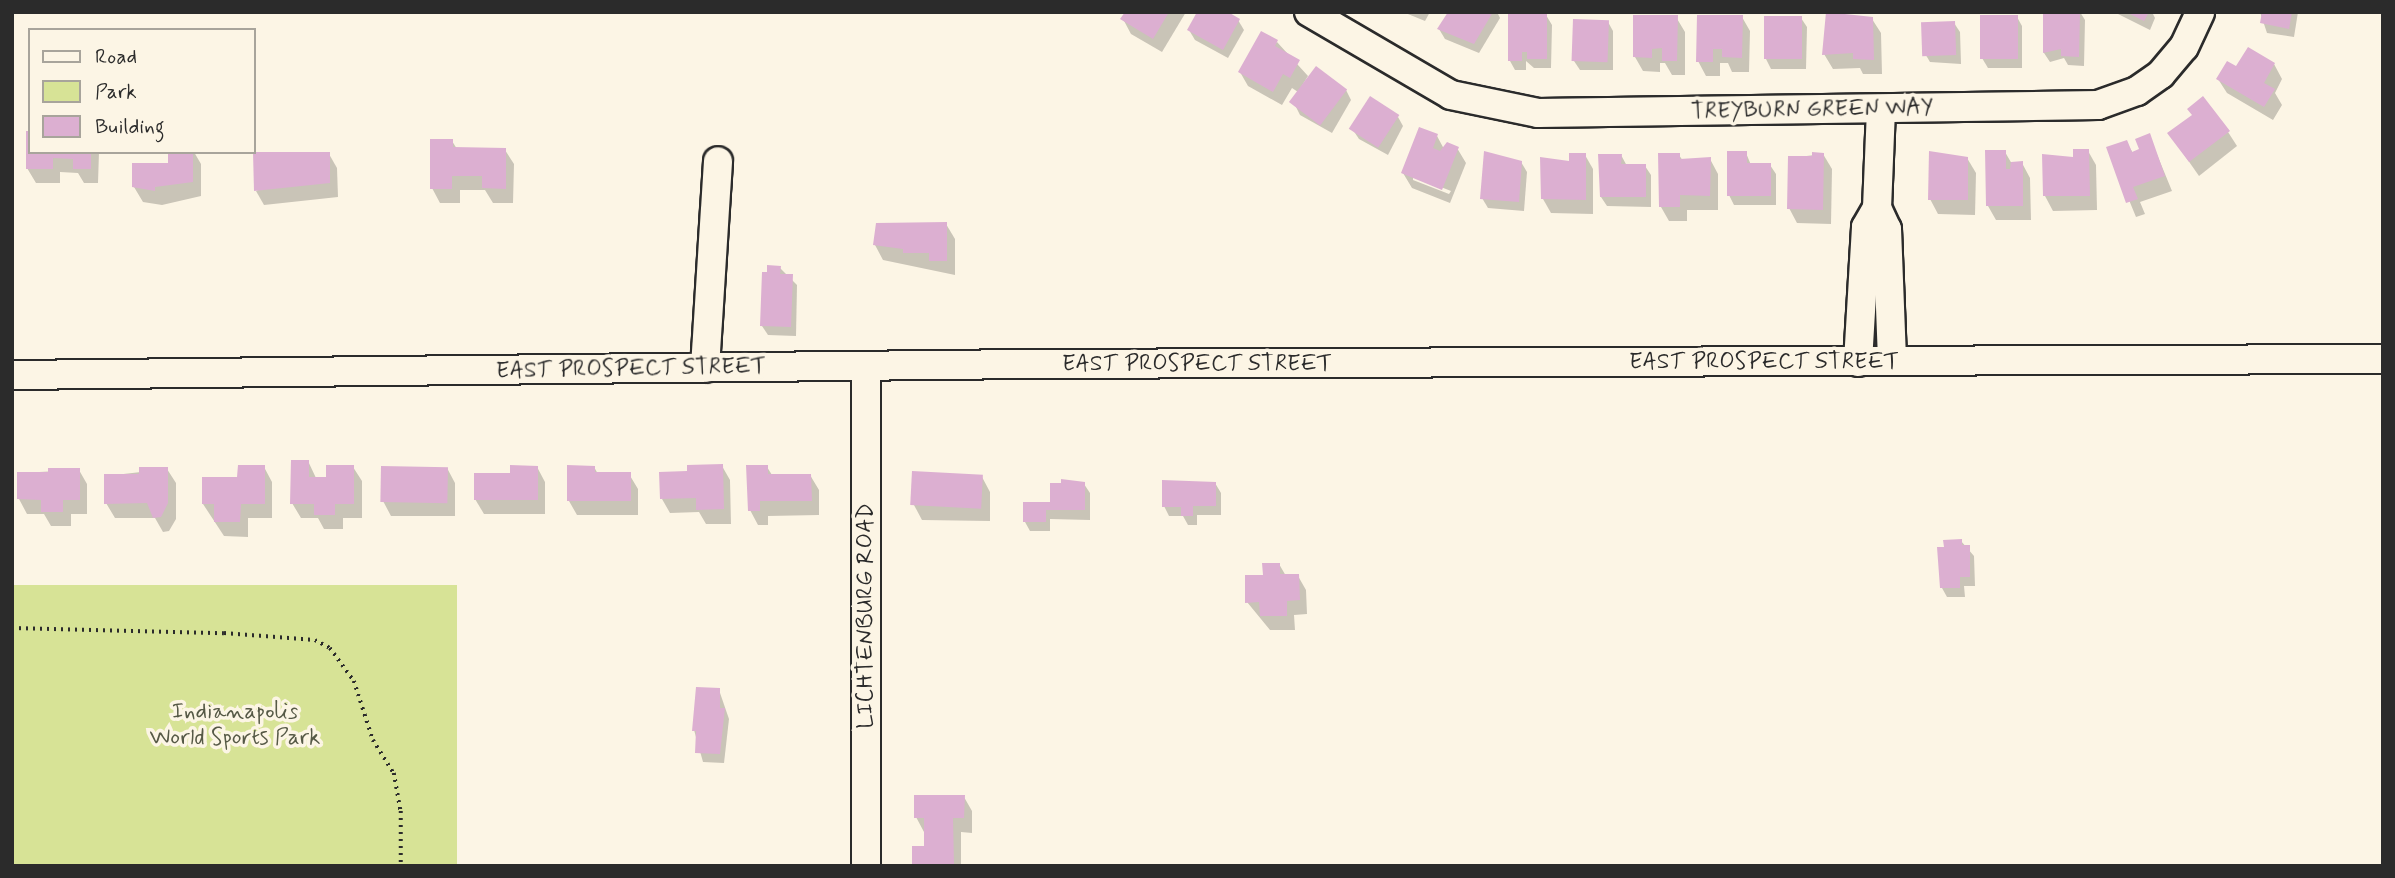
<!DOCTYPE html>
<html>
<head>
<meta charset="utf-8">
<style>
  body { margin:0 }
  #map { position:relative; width:2395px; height:878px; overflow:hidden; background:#fcf5e5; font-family:Mynerve,sans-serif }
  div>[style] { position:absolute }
  .green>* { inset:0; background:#d7e396; transform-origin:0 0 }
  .shadow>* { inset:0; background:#0003 }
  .building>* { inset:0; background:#dcafd1; transform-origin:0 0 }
  .path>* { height:3.5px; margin-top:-1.75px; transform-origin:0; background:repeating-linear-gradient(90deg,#2b2b2b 0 2px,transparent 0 7px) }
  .roads { filter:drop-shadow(2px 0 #2b2b2b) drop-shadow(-2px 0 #2b2b2b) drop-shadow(0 2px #2b2b2b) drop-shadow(0 -2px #2b2b2b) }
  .minor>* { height:28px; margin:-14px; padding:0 14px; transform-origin:14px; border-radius:14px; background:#fcf5e5 }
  span { translate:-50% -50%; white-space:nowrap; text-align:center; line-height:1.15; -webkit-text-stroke:7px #fcf5e5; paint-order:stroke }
  .street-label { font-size:23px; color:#2b2b2b }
  .park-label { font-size:23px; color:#565946 }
  .frame { position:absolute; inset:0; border:14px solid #2b2b2b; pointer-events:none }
  .legend { position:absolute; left:28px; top:28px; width:228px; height:126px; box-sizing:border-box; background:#fcf5e5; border:2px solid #a8a49b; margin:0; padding:9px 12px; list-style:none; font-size:21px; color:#2b2b2b }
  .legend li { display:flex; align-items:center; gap:14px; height:35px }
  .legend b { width:35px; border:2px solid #a8a49b }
</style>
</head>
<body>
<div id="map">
  <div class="green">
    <div style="left:457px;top:585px;width:281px;height:445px;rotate:90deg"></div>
  </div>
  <div class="shadow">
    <div style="clip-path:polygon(1127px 12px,1186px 12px,1162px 52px,1131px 34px,1123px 19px)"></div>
    <div style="clip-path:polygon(1403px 12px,1430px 12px,1425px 21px)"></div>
    <div style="clip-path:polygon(1450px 12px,1497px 12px,1500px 18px,1479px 53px,1445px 39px,1439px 29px)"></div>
    <div style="clip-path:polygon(1827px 12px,1840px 12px,1843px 18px,1872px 19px,1881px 33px,1882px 74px,1863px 74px,1860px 68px,1833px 69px,1824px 54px)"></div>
    <div style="clip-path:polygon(2045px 12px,2080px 12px,2085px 20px,2084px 66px,2068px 65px,2064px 58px,2050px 62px,2044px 53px)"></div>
    <div style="clip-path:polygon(2114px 12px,2152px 12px,2155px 18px,2150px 30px)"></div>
    <div style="clip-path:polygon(2260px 12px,2298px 12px,2294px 37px,2267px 33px)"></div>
    <div style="clip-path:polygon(1546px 15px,1552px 25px,1551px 68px,1534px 68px,1526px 61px,1526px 70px,1515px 70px,1510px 61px)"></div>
    <div style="clip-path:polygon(1676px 17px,1685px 32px,1685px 75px,1672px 75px,1665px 63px,1660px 63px,1660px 72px,1643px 71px,1635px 57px)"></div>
    <div style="clip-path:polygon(1742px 17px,1750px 31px,1749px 72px,1732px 72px,1728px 63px,1720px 63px,1720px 76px,1706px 76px,1698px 61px)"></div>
    <div style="clip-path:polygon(2017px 17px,2022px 26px,2022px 68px,1988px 68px,1982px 58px)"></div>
    <div style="clip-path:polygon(1766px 18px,1801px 18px,1807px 27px,1806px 69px,1771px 69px,1766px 59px)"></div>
    <div style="clip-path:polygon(1238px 20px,1244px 30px,1228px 58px,1195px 40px,1189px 30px)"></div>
    <div style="clip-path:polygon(1608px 22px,1613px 31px,1613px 70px,1580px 70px,1574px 61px)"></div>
    <div style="clip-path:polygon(1954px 23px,1960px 32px,1961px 64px,1930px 62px,1924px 52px)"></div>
    <div style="clip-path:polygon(1277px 42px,1308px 76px,1298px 92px,1292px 88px,1282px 105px,1248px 86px,1240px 72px)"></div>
    <div style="clip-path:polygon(2274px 64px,2282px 79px,2275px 93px,2282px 105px,2273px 120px,2227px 93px,2218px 79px,2237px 69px)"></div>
    <div style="clip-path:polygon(1346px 90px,1351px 100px,1332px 133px,1300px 115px,1295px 105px)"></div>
    <div style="clip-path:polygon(2193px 116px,2228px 132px,2237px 146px,2199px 176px,2169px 133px)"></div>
    <div style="clip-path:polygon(1398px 117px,1403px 126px,1388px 155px,1359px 139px,1353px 130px)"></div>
    <div style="clip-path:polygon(2149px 135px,2172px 191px,2140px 202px,2145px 214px,2136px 217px,2108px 149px,2126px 142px,2133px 153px,2141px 150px)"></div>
    <div style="clip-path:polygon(evenodd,1437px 136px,1444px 149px,1457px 148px,1466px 163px,1450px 203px,1412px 188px,1403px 173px,1437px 136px,1413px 176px,1451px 191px,1449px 194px,1413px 180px,1413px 176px)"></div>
    <div style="clip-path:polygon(452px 141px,457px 149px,505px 150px,514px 164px,513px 203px,493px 203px,485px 190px,460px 190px,460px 203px,440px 203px,432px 188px)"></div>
    <div style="clip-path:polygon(2088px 151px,2096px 165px,2097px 210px,2053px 211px,2045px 196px)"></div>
    <div style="clip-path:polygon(30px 152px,99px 152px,98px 183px,84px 183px,78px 173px,60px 172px,60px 183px,36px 183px,27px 168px)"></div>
    <div style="clip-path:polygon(170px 152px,194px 152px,201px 164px,201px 196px,162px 205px,143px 202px,134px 187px,170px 165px)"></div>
    <div style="clip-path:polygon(2005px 152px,2012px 164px,2022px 163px,2030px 178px,2031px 220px,1996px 220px,1988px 206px)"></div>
    <div style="clip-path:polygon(1746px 153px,1751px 165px,1770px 165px,1776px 174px,1776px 205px,1734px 205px,1729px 195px)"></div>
    <div style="clip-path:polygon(1931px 153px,1967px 158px,1976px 173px,1975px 215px,1938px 214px,1930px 199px)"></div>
    <div style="clip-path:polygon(329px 154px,337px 168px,338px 197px,264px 205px,256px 191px)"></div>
    <div style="clip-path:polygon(1823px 154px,1832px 169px,1831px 224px,1797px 223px,1789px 208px,1790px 158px)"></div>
    <div style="clip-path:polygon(1585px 155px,1593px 169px,1593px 214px,1551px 213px,1543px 199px)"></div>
    <div style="clip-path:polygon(1621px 155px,1627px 166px,1645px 166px,1651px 175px,1651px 207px,1607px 206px,1601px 197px)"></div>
    <div style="clip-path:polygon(1679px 155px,1683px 161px,1710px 159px,1718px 174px,1718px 210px,1687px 210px,1687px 221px,1669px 221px,1661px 207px)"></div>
    <div style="clip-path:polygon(1521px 162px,1527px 172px,1524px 211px,1488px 208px,1482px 198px)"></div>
    <div style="clip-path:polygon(946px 224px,955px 239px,955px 275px,883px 260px,875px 245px)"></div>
    <div style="clip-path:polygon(780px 268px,797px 285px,796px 336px,768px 335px,762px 326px)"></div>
    <div style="clip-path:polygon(308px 461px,316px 478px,328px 479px,353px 467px,362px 481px,362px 518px,343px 518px,343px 529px,324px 529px,318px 518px,301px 518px,292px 503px)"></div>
    <div style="clip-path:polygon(722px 466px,730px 480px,731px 524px,706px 524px,699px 512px,670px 513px,662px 499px,689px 473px)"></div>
    <div style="clip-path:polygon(264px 467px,272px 482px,272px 518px,248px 518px,248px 537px,224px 536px,203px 504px)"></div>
    <div style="clip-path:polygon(537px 467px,545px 482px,545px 514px,484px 514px,475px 499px)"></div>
    <div style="clip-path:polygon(594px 467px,598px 474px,629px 474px,638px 489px,638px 515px,577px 515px,569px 501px)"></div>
    <div style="clip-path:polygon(767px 467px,772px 475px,810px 475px,819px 490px,819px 515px,768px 516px,768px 525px,758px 525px,750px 510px)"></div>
    <div style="clip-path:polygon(447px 468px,455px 483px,455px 516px,391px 516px,383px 501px)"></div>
    <div style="clip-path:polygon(167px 469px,176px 483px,176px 519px,169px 531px,163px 532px,155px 518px,115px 518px,106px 503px,106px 476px)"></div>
    <div style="clip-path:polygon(79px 470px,87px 484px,87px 514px,71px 514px,71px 526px,51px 526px,44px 514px,27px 514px,19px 499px,19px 473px)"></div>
    <div style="clip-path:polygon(982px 477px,990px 492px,990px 521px,922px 520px,914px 505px)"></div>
    <div style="clip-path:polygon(1215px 483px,1221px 493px,1221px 515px,1197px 515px,1197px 525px,1188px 525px,1183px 516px,1169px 516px,1164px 506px)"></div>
    <div style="clip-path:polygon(1084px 484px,1090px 493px,1090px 520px,1050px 519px,1050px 531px,1030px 531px,1025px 522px)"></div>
    <div style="clip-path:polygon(1961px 541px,1974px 556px,1975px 586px,1964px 586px,1965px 597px,1947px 597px,1942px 588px)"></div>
    <div style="clip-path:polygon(1279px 564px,1286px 576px,1298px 576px,1306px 590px,1307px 614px,1294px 615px,1295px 630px,1270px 630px,1247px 602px)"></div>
    <div style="clip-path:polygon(719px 690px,729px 719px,724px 763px,703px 762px,694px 730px)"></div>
    <div style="clip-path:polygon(964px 797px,972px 811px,972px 833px,961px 832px,961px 866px,914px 866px,925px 848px,924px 832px,916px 817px)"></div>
  </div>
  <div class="building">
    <div style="clip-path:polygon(1125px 12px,1169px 12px,1153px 39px,1120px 19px)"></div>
    <div style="clip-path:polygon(1197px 12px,1228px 12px,1240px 19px,1223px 50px,1187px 30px)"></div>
    <div style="clip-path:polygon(1448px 12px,1493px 12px,1474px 44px,1437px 29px)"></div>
    <div style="clip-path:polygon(1826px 12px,1873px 17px,1874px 60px,1853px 59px,1853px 53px,1822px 55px)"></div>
    <div style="clip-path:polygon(2043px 12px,2080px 12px,2079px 57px,2061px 56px,2061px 49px,2043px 53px)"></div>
    <div style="clip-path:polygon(2126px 12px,2149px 12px,2144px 21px)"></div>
    <div style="clip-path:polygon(2262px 12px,2292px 12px,2289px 29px,2260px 23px)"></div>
    <div style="clip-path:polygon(1508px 13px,1547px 13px,1547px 59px,1527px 59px,1527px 52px,1522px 52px,1522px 61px,1508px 61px)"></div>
    <div style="clip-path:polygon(1633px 15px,1678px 15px,1677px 61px,1662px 61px,1662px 48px,1652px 49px,1652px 58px,1633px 57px)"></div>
    <div style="clip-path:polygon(1697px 15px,1743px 15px,1742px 58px,1722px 57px,1722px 49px,1713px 49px,1713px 62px,1696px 62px)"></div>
    <div style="left:2018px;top:15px;width:44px;height:38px;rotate:90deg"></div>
    <div style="left:1764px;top:16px;width:38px;height:43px"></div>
    <div style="left:1573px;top:19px;width:36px;height:42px;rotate:2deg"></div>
    <div style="left:1955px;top:21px;width:34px;height:34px;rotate:88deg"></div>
    <div style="clip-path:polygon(1261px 31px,1278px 40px,1275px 46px,1300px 60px,1290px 78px,1283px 74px,1273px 92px,1238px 72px)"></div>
    <div style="clip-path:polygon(2248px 47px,2275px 63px,2264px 83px,2275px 89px,2264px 107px,2216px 79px,2227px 61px,2236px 66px)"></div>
    <div style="left:1316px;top:66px;width:39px;height:45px;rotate:37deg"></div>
    <div style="left:1370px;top:96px;width:35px;height:39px;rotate:33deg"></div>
    <div style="clip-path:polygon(2203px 96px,2230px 131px,2189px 162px,2167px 133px,2192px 115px,2187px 109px)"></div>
    <div style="clip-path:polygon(1419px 127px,1438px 134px,1433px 148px,1440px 151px,1447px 142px,1459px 147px,1442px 190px,1401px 173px)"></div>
    <div style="clip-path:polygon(26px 131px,30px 131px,30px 152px,91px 152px,91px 169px,73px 169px,73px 159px,53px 158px,53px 169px,26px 169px)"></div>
    <div style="clip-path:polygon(2150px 133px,2165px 176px,2133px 187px,2138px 199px,2126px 203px,2106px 147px,2127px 140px,2132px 152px,2139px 149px,2135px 139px)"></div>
    <div style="clip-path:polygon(430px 139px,453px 139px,453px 147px,506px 148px,506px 189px,482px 188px,482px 176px,452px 176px,452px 189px,430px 189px)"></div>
    <div style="clip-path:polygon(2073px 149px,2089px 149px,2090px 196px,2043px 196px,2042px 154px,2073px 157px)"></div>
    <div style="clip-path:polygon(1985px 150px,2006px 150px,2006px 169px,2010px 169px,2011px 162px,2023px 161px,2023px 206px,1986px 206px)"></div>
    <div style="clip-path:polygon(1484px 151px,1522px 161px,1519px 202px,1480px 199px)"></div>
    <div style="clip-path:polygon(1727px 151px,1747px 151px,1747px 163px,1771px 163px,1771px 196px,1727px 196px)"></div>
    <div style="clip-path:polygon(1929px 151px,1968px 157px,1968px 200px,1928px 200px)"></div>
    <div style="clip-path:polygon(168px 152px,193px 152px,193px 182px,155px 187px,155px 191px,132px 187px,132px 163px,168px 163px)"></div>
    <div style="clip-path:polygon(253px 152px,330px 152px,330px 183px,254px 191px)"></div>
    <div style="clip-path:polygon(1812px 152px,1824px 153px,1823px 210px,1787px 209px,1788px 156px,1812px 156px)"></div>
    <div style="clip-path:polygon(1569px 153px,1586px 153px,1586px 200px,1541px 199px,1540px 157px,1569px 161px)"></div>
    <div style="clip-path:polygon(1658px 153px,1680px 153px,1680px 159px,1711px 157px,1710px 196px,1680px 195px,1680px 207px,1659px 207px)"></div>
    <div style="clip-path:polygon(1598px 154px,1622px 154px,1621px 164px,1646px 164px,1646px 197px,1600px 197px)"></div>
    <div style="clip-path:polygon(947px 222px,947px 261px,929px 261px,929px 253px,903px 253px,903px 249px,873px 245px,876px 223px)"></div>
    <div style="clip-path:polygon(767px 265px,781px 266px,780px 274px,793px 274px,791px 327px,760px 326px,762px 272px,767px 272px)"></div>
    <div style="clip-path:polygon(291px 460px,309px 460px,309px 477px,326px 477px,326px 465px,354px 465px,354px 504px,335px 504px,335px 515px,314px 515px,314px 504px,290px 504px)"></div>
    <div style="clip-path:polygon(723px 464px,724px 509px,696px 510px,696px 498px,660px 499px,659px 472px,687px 471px,687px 465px)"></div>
    <div style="clip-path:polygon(238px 465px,265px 465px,265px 504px,241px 504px,240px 522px,214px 522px,214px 504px,202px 504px,202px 477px,237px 477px)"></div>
    <div style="clip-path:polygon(510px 465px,538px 466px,538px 500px,474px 500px,474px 473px,510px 473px)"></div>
    <div style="clip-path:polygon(567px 465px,595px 466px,595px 472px,631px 472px,631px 501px,567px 501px)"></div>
    <div style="clip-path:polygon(746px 465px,768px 465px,768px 474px,811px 474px,812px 501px,760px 501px,760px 511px,748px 511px)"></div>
    <div style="left:381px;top:466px;width:67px;height:36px;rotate:1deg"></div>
    <div style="clip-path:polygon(139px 467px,168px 467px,168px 503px,161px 517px,153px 518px,147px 503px,104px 504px,104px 474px,139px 474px)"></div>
    <div style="clip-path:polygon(48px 468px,80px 468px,80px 500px,63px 500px,63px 512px,41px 512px,41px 500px,17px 499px,17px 472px,48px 472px)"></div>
    <div style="left:912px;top:471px;width:71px;height:34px;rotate:3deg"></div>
    <div style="clip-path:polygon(1061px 479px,1085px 482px,1085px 510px,1046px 510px,1046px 522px,1023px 522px,1023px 502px,1050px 502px,1050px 483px,1061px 483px)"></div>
    <div style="clip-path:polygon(1162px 480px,1216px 482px,1216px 506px,1193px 506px,1193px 516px,1181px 516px,1181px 507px,1162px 507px)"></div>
    <div style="clip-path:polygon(1962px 539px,1962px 545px,1970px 545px,1970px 577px,1960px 577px,1960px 588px,1940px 588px,1937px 547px,1944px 547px,1943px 540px)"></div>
    <div style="clip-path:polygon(1262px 563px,1280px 563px,1280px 574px,1299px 574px,1300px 600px,1287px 601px,1287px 616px,1260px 616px,1259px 602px,1245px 603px,1245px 575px,1263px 575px)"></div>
    <div style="clip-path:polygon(696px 687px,720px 688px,720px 708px,725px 708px,720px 754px,695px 753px,696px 731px,692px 731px)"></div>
    <div style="clip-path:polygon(914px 795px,965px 795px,964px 818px,953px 818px,954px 866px,912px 866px,912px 846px,924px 846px,924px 818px,914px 818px)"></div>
  </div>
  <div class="path">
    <div style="left:12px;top:628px;width:212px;rotate:1.4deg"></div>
    <div style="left:224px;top:633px;width:91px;rotate:4.4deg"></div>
    <div style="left:315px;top:640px;width:17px;rotate:28deg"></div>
    <div style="left:330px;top:648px;width:41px;rotate:54deg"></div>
    <div style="left:354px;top:681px;width:62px;rotate:72.1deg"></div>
    <div style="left:373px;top:740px;width:39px;rotate:58deg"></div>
    <div style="left:394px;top:773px;width:39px;rotate:80deg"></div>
    <div style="left:401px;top:811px;width:55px;rotate:90deg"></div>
  </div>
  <div class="roads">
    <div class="minor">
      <div style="left:1309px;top:12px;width:164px;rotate:30.3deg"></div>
      <div style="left:1451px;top:95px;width:89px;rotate:11.7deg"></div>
      <div style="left:1538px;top:113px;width:560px;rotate:-0.82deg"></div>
      <div style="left:2098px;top:105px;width:41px;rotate:-19.7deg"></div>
      <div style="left:2137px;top:91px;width:29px;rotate:-35deg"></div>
      <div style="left:2161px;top:74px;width:35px;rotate:-50deg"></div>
      <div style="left:2184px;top:47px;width:38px;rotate:-65deg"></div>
      <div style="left:1881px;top:109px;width:99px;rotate:92.3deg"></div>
      <div style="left:1877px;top:208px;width:23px;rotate:65deg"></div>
      <div style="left:1887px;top:229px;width:132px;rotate:87.8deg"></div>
      <div style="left:1858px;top:362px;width:135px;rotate:-86.6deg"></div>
      <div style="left:1866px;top:227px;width:22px;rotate:-60deg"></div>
      <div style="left:866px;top:367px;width:499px;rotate:90deg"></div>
      <div style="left:705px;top:368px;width:207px;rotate:-86.4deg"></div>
      <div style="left:12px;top:375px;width:1011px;rotate:-0.62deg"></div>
      <div style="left:1023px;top:364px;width:1360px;rotate:-0.21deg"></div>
    </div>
  </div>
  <div class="street-label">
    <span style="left:1812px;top:110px;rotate:-1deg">TREYBURN GREEN WAY</span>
    <span style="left:1764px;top:362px">EAST PROSPECT STREET</span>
    <span style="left:1197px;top:364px">EAST PROSPECT STREET</span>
    <span style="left:631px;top:369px;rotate:-1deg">EAST PROSPECT STREET</span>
    <span style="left:866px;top:616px;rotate:-90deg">LICHTENBURG ROAD</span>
  </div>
  <div class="park-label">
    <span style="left:235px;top:725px">Indianapolis<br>World Sports Park</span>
  </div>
  <div class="frame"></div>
  <ul class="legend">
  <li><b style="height:9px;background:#fcf5e5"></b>Road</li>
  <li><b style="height:19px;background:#d7e396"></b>Park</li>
  <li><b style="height:19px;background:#dcafd1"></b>Building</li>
  </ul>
</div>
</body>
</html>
